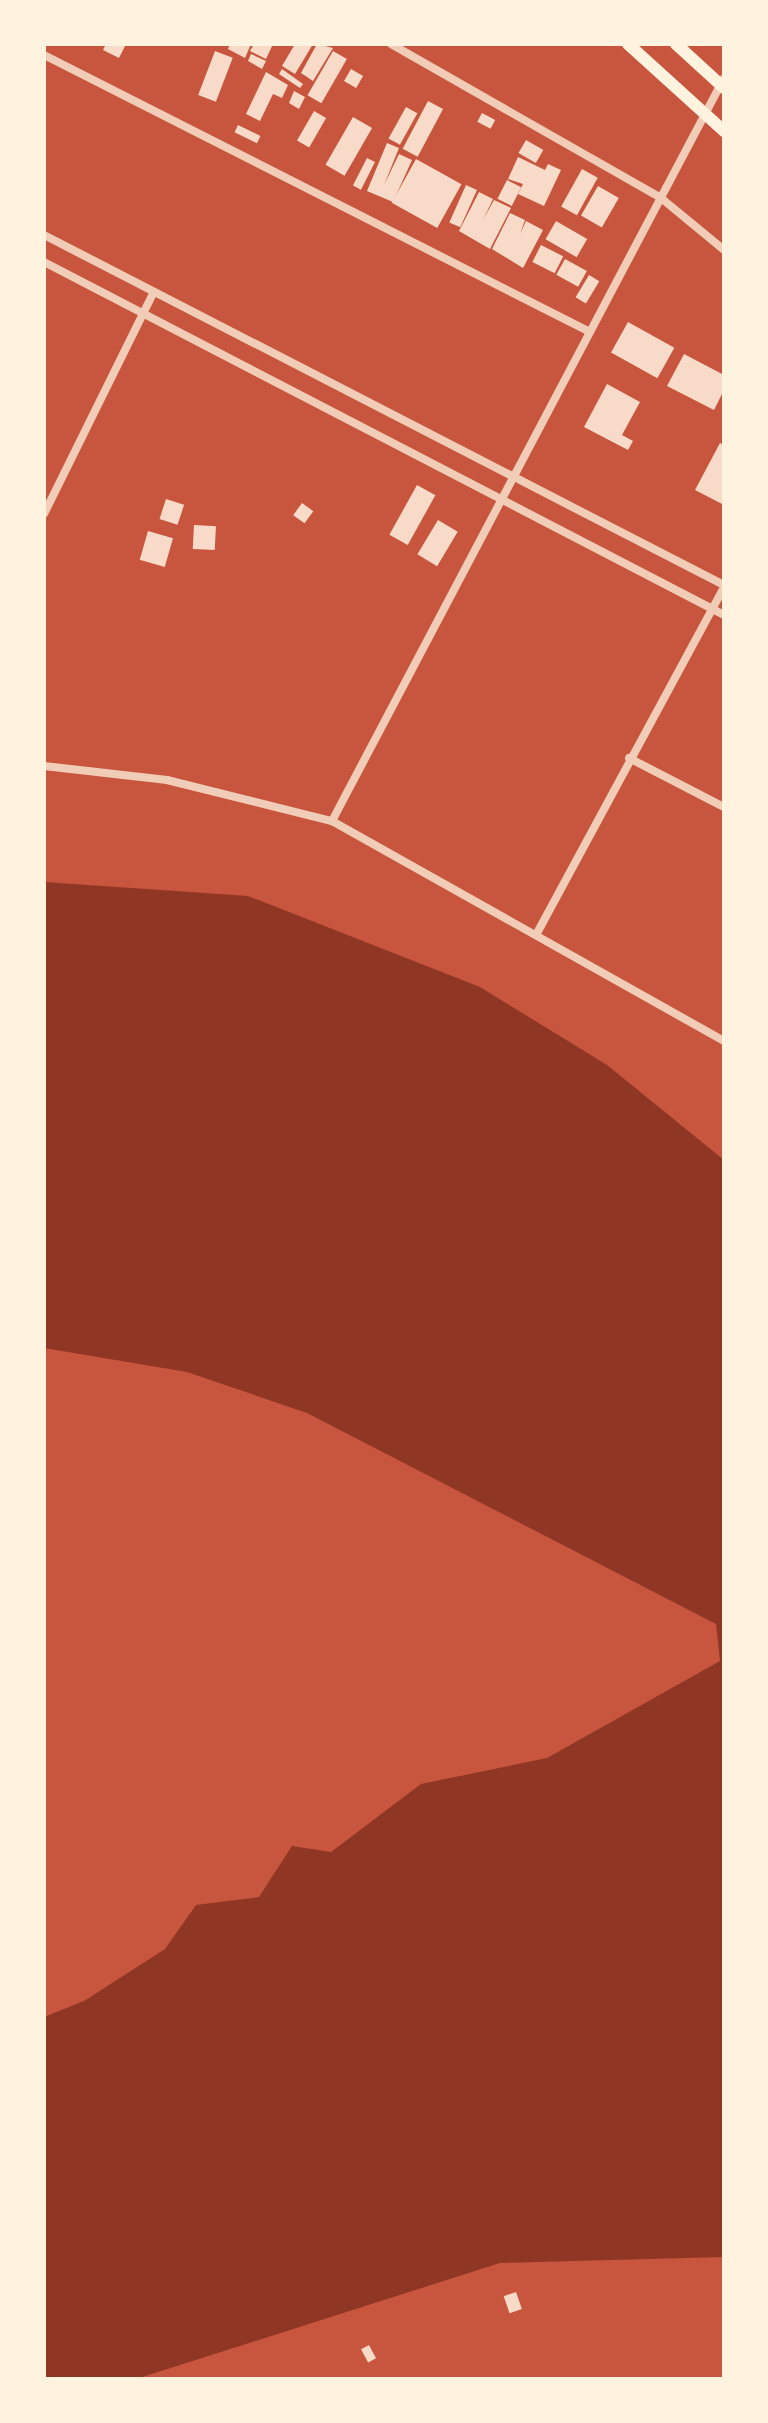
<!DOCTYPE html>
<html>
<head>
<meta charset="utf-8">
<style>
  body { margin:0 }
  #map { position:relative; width:768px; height:2423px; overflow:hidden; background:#c8553d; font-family:Mulish,sans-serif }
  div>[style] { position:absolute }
  .water>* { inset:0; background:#8f3625 }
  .building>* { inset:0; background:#f7dbc8; transform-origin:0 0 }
  .minor>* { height:8px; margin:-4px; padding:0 4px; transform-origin:4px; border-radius:4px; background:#f1ccb7 }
  .secondary>* { height:12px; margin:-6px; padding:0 6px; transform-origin:6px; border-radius:6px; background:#fff3e0 }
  span { translate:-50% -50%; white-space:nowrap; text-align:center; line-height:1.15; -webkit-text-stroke:8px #fff3e0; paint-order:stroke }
  .frame { position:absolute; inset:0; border:46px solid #fff3e0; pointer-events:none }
</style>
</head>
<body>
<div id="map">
  <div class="water">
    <div style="clip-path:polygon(44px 882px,248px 896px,480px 987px,607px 1065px,724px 1160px,724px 2257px,500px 2263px,136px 2379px,44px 2379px,44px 2017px,84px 2001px,165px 1949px,196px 1905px,259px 1897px,292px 1846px,331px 1852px,421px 1784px,547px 1758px,720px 1661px,716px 1624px,307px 1413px,187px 1372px,44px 1348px)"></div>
  </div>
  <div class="building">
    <div style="clip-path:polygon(106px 44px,126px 44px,119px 58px,103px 50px)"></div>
    <div style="clip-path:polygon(230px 44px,251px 44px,245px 58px,228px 49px)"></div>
    <div style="clip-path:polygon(254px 44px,273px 44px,266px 59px,250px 51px)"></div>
    <div style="clip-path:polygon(295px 44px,313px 44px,295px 74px,282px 66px)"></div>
    <div style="clip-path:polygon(317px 44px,333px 48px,313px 81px,301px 73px)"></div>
    <div style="left:215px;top:51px;width:19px;height:47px;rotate:21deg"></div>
    <div style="left:333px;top:51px;width:16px;height:51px;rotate:30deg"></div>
    <div style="clip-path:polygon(251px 54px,266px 61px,262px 69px,248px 61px)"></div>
    <div style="clip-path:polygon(282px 69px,303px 84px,300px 88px,279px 74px)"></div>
    <div style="left:351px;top:69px;width:14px;height:14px;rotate:30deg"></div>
    <div style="clip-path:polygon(266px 72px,288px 85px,282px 98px,273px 94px,260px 121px,246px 114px)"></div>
    <div style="clip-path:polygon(294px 91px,305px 97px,299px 109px,289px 103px)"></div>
    <div style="left:428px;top:101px;width:17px;height:54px;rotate:28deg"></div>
    <div style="left:406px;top:107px;width:13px;height:36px;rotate:29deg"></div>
    <div style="left:314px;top:111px;width:14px;height:34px;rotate:30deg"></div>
    <div style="left:482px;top:113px;width:15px;height:10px;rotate:28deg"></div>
    <div style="left:353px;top:117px;width:22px;height:55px;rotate:30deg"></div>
    <div style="left:238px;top:125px;width:25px;height:8px;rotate:26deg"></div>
    <div style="left:526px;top:140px;width:20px;height:15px;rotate:30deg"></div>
    <div style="clip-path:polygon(387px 143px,399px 148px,384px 185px,399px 154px,412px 160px,393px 202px,367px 191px)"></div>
    <div style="clip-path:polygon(518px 157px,545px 170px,548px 164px,561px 170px,544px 206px,518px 194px,523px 184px,508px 179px)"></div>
    <div style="left:367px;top:158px;width:9px;height:31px;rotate:27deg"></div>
    <div style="left:416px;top:159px;width:52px;height:50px;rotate:29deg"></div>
    <div style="left:582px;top:169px;width:18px;height:43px;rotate:29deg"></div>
    <div style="left:507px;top:180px;width:16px;height:21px;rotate:27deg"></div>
    <div style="left:466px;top:185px;width:12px;height:41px;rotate:24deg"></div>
    <div style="left:598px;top:186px;width:24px;height:34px;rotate:30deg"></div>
    <div style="clip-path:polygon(479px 192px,493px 199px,483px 220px,494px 200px,511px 208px,490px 249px,459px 231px)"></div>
    <div style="clip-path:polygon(510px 213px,525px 220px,520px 234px,526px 221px,543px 230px,523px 268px,492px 249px)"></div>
    <div style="left:556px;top:221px;width:36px;height:21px;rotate:30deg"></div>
    <div style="left:541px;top:245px;width:25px;height:19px;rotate:27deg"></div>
    <div style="left:565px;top:259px;width:25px;height:18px;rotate:29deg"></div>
    <div style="left:589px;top:275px;width:12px;height:26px;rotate:31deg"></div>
    <div style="left:628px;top:322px;width:53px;height:35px;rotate:29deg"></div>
    <div style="clip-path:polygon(684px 354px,724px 375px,724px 390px,714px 410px,667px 386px)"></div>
    <div style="clip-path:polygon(607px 384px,640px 402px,622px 435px,633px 441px,628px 450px,584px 427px)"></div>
    <div style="clip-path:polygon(720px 443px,724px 445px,724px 505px,695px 490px)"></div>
    <div style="left:417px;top:485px;width:21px;height:57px;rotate:29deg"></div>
    <div style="left:166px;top:499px;width:19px;height:21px;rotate:18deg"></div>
    <div style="left:302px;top:503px;width:14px;height:15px;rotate:36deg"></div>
    <div style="left:438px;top:520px;width:23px;height:40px;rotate:31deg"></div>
    <div style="left:194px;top:525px;width:22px;height:24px;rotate:3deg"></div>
    <div style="left:148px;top:531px;width:26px;height:30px;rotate:16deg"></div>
    <div style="left:516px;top:2292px;width:18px;height:13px;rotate:71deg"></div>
    <div style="left:369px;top:2345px;width:15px;height:9px;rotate:62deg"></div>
  </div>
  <div class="minor">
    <div style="left:391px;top:44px;width:311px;rotate:29.7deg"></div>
    <div style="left:661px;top:198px;width:82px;rotate:39.5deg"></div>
    <div style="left:44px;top:55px;width:612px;rotate:26.9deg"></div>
    <div style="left:44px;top:235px;width:765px;rotate:27.24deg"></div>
    <div style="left:44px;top:262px;width:766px;rotate:27.43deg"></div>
    <div style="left:44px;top:514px;width:246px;rotate:-63.7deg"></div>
    <div style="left:629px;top:758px;width:107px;rotate:27.3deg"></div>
    <div style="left:44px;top:766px;width:124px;rotate:6.5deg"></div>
    <div style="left:167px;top:780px;width:170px;rotate:14deg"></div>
    <div style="left:332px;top:821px;width:450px;rotate:29.3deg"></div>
    <div style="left:332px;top:821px;width:840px;rotate:-62.18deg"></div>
    <div style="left:536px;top:935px;width:396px;rotate:-61.6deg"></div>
  </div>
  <div class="secondary">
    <div style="left:628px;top:44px;width:130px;rotate:42.2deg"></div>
    <div style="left:676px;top:44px;width:65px;rotate:42.5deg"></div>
  </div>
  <div class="frame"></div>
</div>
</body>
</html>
